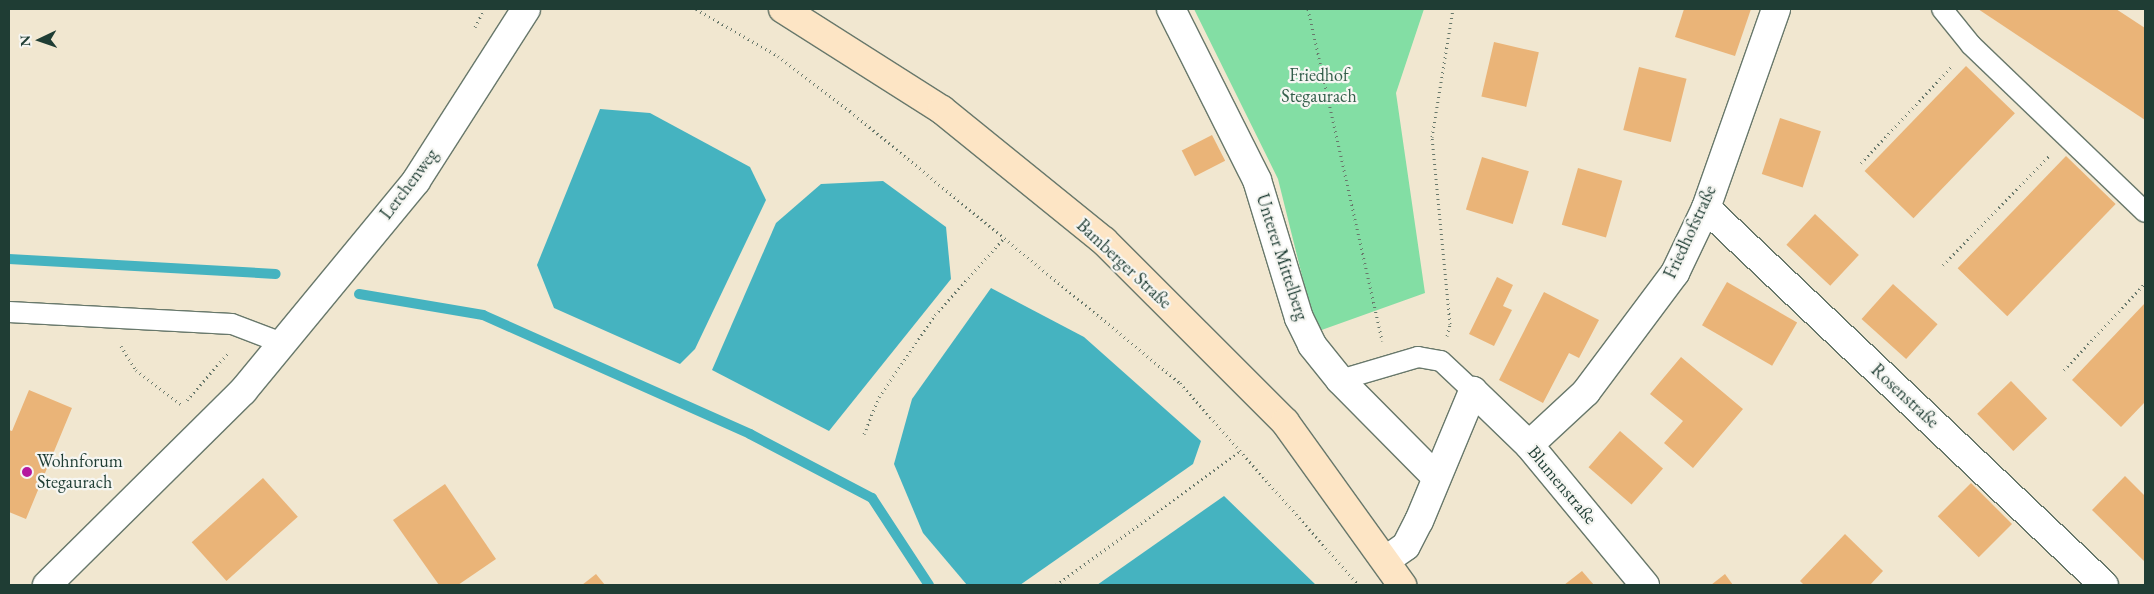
<!DOCTYPE html>
<html>
<head>
<meta charset="utf-8">
<style>
  body { margin:0 }
  #map { position:relative; width:2154px; height:594px; overflow:hidden; background:#f1e7d0; font-family:"EB Garamond",serif }
  div>[style] { position:absolute }
  .green>* { inset:0; background:#83dea4 }
  .water>* { inset:0; background:#45b3c0 }
  .stream>* { height:10px; margin:-5px; padding:0 5px; transform-origin:5px; border-radius:5px; background:#45b3c0 }
  .building>* { inset:0; background:#eab478; transform-origin:0 0 }
  .path>* { height:3px; margin-top:-1.5px; transform-origin:0; background:repeating-linear-gradient(90deg,#68786b 0 1px,transparent 0 5px) }
  .roads { filter:drop-shadow(1px 0 #68786b) drop-shadow(-1px 0 #68786b) drop-shadow(0 1px #68786b) drop-shadow(0 -1px #68786b) }
  .service>* { height:20px; margin:-10px; padding:0 10px; transform-origin:10px; border-radius:10px; background:#fff }
  .minor>* { height:28px; margin:-14px; padding:0 14px; transform-origin:14px; border-radius:14px; background:#fff }
  .secondary>* { height:28px; margin:-14px; padding:0 14px; transform-origin:14px; border-radius:14px; background:#fde5c5 }
  .dots>* { width:14px; height:14px; translate:-50% -50%; box-sizing:border-box; border:2px solid #f6f6f2; border-radius:50% }
  span { translate:-50% -50%; white-space:nowrap; text-align:center; line-height:1.15; -webkit-text-stroke:4.5px #f6f6f2; paint-order:stroke }
  .park-label { font-size:18px; color:#335d4a }
  .street-label { font-size:18px; color:#1f3d34 }
  .poi-label { font-size:18px; color:#1f3d34 }
  .left { translate:0 -50%; text-align:left }
  .frame { position:absolute; inset:0; border:10px solid #1f3d34; pointer-events:none }
  .north { position:absolute; left:15px; top:15px; width:50px; height:50px; -webkit-text-stroke:4px #f6f6f2; paint-order:stroke; rotate:267deg; font-size:14px; font-weight:700; line-height:20px; text-align:center; color:#1f3d34 }
  .north::after { content:''; display:block; margin:auto; width:18px; height:22px; background:#1f3d34; clip-path:polygon(50% 0,100% 100%,50% 72%,0 100%) }
</style>
</head>
<body>
<div id="map">
  <div class="green">
    <div style="clip-path:polygon(1194px 9px,1424px 9px,1396px 93px,1425px 293px,1316px 332px,1278px 179px)"></div>
  </div>
  <div class="water">
    <div style="clip-path:polygon(600px 109px,650px 113px,750px 167px,766px 200px,695px 349px,680px 364px,554px 308px,537px 265px)"></div>
    <div style="clip-path:polygon(883px 181px,946px 227px,951px 279px,829px 431px,712px 370px,776px 223px,821px 184px)"></div>
    <div style="clip-path:polygon(991px 288px,1084px 337px,1201px 441px,1193px 464px,1020px 585px,967px 585px,923px 533px,894px 464px,912px 399px)"></div>
    <div style="clip-path:polygon(1224px 496px,1316px 585px,1097px 585px)"></div>
  </div>
  <div class="stream">
    <div style="left:9px;top:259px;width:267px;rotate:3.2deg"></div>
    <div style="left:359px;top:294px;width:126px;rotate:9.6deg"></div>
    <div style="left:483px;top:315px;width:292px;rotate:24deg"></div>
    <div style="left:750px;top:434px;width:138px;rotate:27.7deg"></div>
    <div style="left:872px;top:498px;width:104px;rotate:56.8deg"></div>
  </div>
  <div class="building">
    <div style="clip-path:polygon(1684px 9px,1751px 9px,1735px 56px,1675px 37px)"></div>
    <div style="clip-path:polygon(1978px 9px,2116px 9px,2145px 28px,2145px 120px)"></div>
    <div style="left:1494px;top:42px;width:46px;height:56px;rotate:13deg"></div>
    <div style="left:1966px;top:66px;width:68px;height:146px;rotate:44deg"></div>
    <div style="left:1639px;top:67px;width:49px;height:65px;rotate:14deg"></div>
    <div style="left:1780px;top:118px;width:43px;height:59px;rotate:18deg"></div>
    <div style="left:1212px;top:135px;width:29px;height:34px;rotate:63deg"></div>
    <div style="left:2066px;top:156px;width:69px;height:156px;rotate:44deg"></div>
    <div style="left:1482px;top:157px;width:49px;height:55px;rotate:17deg"></div>
    <div style="left:1578px;top:168px;width:46px;height:59px;rotate:16deg"></div>
    <div style="left:1815px;top:214px;width:60px;height:42px;rotate:43deg"></div>
    <div style="clip-path:polygon(1497px 277px,1513px 285px,1503px 306px,1512px 310px,1494px 346px,1469px 334px)"></div>
    <div style="left:1727px;top:282px;width:81px;height:50px;rotate:30deg"></div>
    <div style="left:1893px;top:284px;width:60px;height:47px;rotate:42deg"></div>
    <div style="clip-path:polygon(1544px 292px,1599px 320px,1579px 358px,1569px 353px,1543px 403px,1499px 380px)"></div>
    <div style="clip-path:polygon(2145px 303px,2145px 402px,2121px 427px,2072px 380px)"></div>
    <div style="clip-path:polygon(1681px 357px,1743px 409px,1693px 468px,1664px 443px,1683px 421px,1650px 394px)"></div>
    <div style="left:2011px;top:381px;width:52px;height:47px;rotate:46deg"></div>
    <div style="clip-path:polygon(29px 390px,72px 408px,26px 519px,9px 512px,9px 430px,12px 431px)"></div>
    <div style="left:1620px;top:431px;width:57px;height:48px;rotate:41deg"></div>
    <div style="clip-path:polygon(2125px 476px,2145px 496px,2145px 562px,2092px 510px)"></div>
    <div style="left:263px;top:478px;width:52px;height:96px;rotate:48deg"></div>
    <div style="left:1971px;top:483px;width:58px;height:47px;rotate:45deg"></div>
    <div style="clip-path:polygon(445px 484px,496px 559px,458px 585px,439px 585px,393px 520px)"></div>
    <div style="clip-path:polygon(1845px 534px,1883px 571px,1870px 585px,1804px 585px,1800px 581px)"></div>
    <div style="clip-path:polygon(1582px 571px,1594px 585px,1564px 585px)"></div>
    <div style="clip-path:polygon(596px 574px,605px 585px,582px 585px)"></div>
    <div style="clip-path:polygon(1725px 574px,1733px 585px,1711px 585px)"></div>
  </div>
  <div class="path">
    <div style="left:696px;top:9px;width:95px;rotate:29.8deg"></div>
    <div style="left:778px;top:56px;width:91px;rotate:37.4deg"></div>
    <div style="left:850px;top:111px;width:428px;rotate:39.5deg"></div>
    <div style="left:1180px;top:383px;width:270px;rotate:48.5deg"></div>
    <div style="left:1308px;top:9px;width:340px;rotate:77.4deg"></div>
    <div style="left:475px;top:27px;width:20px;rotate:-63deg"></div>
    <div style="left:1861px;top:163px;width:134px;rotate:-46.8deg"></div>
    <div style="left:1943px;top:265px;width:152px;rotate:-45.8deg"></div>
    <div style="left:1447px;top:336px;width:12px;rotate:-76deg"></div>
    <div style="left:1450px;top:324px;width:188px;rotate:-95.5deg"></div>
    <div style="left:1432px;top:137px;width:130px;rotate:-80.7deg"></div>
    <div style="left:121px;top:346px;width:28px;rotate:58deg"></div>
    <div style="left:136px;top:370px;width:58px;rotate:37.3deg"></div>
    <div style="left:2064px;top:370px;width:119px;rotate:-47deg"></div>
    <div style="left:187px;top:400px;width:64px;rotate:-48.8deg"></div>
    <div style="left:864px;top:434px;width:40px;rotate:-68deg"></div>
    <div style="left:879px;top:397px;width:99px;rotate:-55.7deg"></div>
    <div style="left:935px;top:315px;width:103px;rotate:-48.1deg"></div>
    <div style="left:1056px;top:585px;width:226px;rotate:-36deg"></div>
  </div>
  <div class="roads">
    <div class="service">
      <div style="left:1942px;top:9px;width:46px;rotate:51.1deg"></div>
      <div style="left:1971px;top:45px;width:241px;rotate:43.8deg"></div>
      <div style="left:9px;top:312px;width:223px;rotate:3.1deg"></div>
      <div style="left:232px;top:324px;width:53px;rotate:20.8deg"></div>
      <div style="left:1340px;top:380px;width:81px;rotate:-16.4deg"></div>
      <div style="left:1418px;top:357px;width:23px;rotate:10deg"></div>
      <div style="left:1441px;top:361px;width:44px;rotate:43.2deg"></div>
    </div>
    <div class="minor">
      <div style="left:1171px;top:9px;width:191px;rotate:63.3deg"></div>
      <div style="left:1257px;top:180px;width:144px;rotate:73.1deg"></div>
      <div style="left:1299px;top:318px;width:30px;rotate:64deg"></div>
      <div style="left:1312px;top:345px;width:45px;rotate:51.3deg"></div>
      <div style="left:1340px;top:380px;width:135px;rotate:45.3deg"></div>
      <div style="left:1706px;top:208px;width:548px;rotate:43.45deg"></div>
      <div style="left:1529px;top:445px;width:78px;rotate:-42.9deg"></div>
      <div style="left:1586px;top:392px;width:149px;rotate:-53.2deg"></div>
      <div style="left:1675px;top:273px;width:72px;rotate:-64.5deg"></div>
      <div style="left:1706px;top:208px;width:211px;rotate:-70.6deg"></div>
      <div style="left:1386px;top:560px;width:24px;rotate:-35deg"></div>
      <div style="left:1406px;top:546px;width:28px;rotate:-63deg"></div>
      <div style="left:1419px;top:521px;width:141px;rotate:-67.4deg"></div>
      <div style="left:1473px;top:391px;width:78px;rotate:44deg"></div>
      <div style="left:1529px;top:445px;width:182px;rotate:50.4deg"></div>
      <div style="left:47px;top:585px;width:276px;rotate:-44.7deg"></div>
      <div style="left:243px;top:391px;width:272px;rotate:-50.5deg"></div>
      <div style="left:416px;top:181px;width:204px;rotate:-57.4deg"></div>
    </div>
    <div class="secondary">
      <div style="left:783px;top:9px;width:188px;rotate:32.4deg"></div>
      <div style="left:942px;top:110px;width:208px;rotate:39deg"></div>
      <div style="left:1104px;top:241px;width:256px;rotate:45deg"></div>
      <div style="left:1285px;top:422px;width:201px;rotate:54.3deg"></div>
    </div>
  </div>
  <div class="dots">
    <div style="left:27px;top:472px;background:#b5179e"></div>
  </div>
  <div class="park-label">
    <span style="left:1319px;top:86px">Friedhof<br>Stegaurach</span>
  </div>
  <div class="street-label">
    <span style="left:409px;top:184px;rotate:-53deg">Lerchenweg</span>
    <span style="left:1690px;top:232px;rotate:-65deg">Friedhofstraße</span>
    <span style="left:1282px;top:257px;rotate:72deg">Unterer Mittelberg</span>
    <span style="left:1124px;top:264px;rotate:43deg">Bamberger Straße</span>
    <span style="left:1905px;top:396px;rotate:43deg">Rosenstraße</span>
    <span style="left:1562px;top:485px;rotate:50deg">Blumenstraße</span>
  </div>
  <div class="poi-label">
    <span class="left" style="left:37px;top:472px">Wohnforum<br>Stegaurach</span>
  </div>
  <div class="frame"></div>
  <div class="north">N</div>
</div>
</body>
</html>
